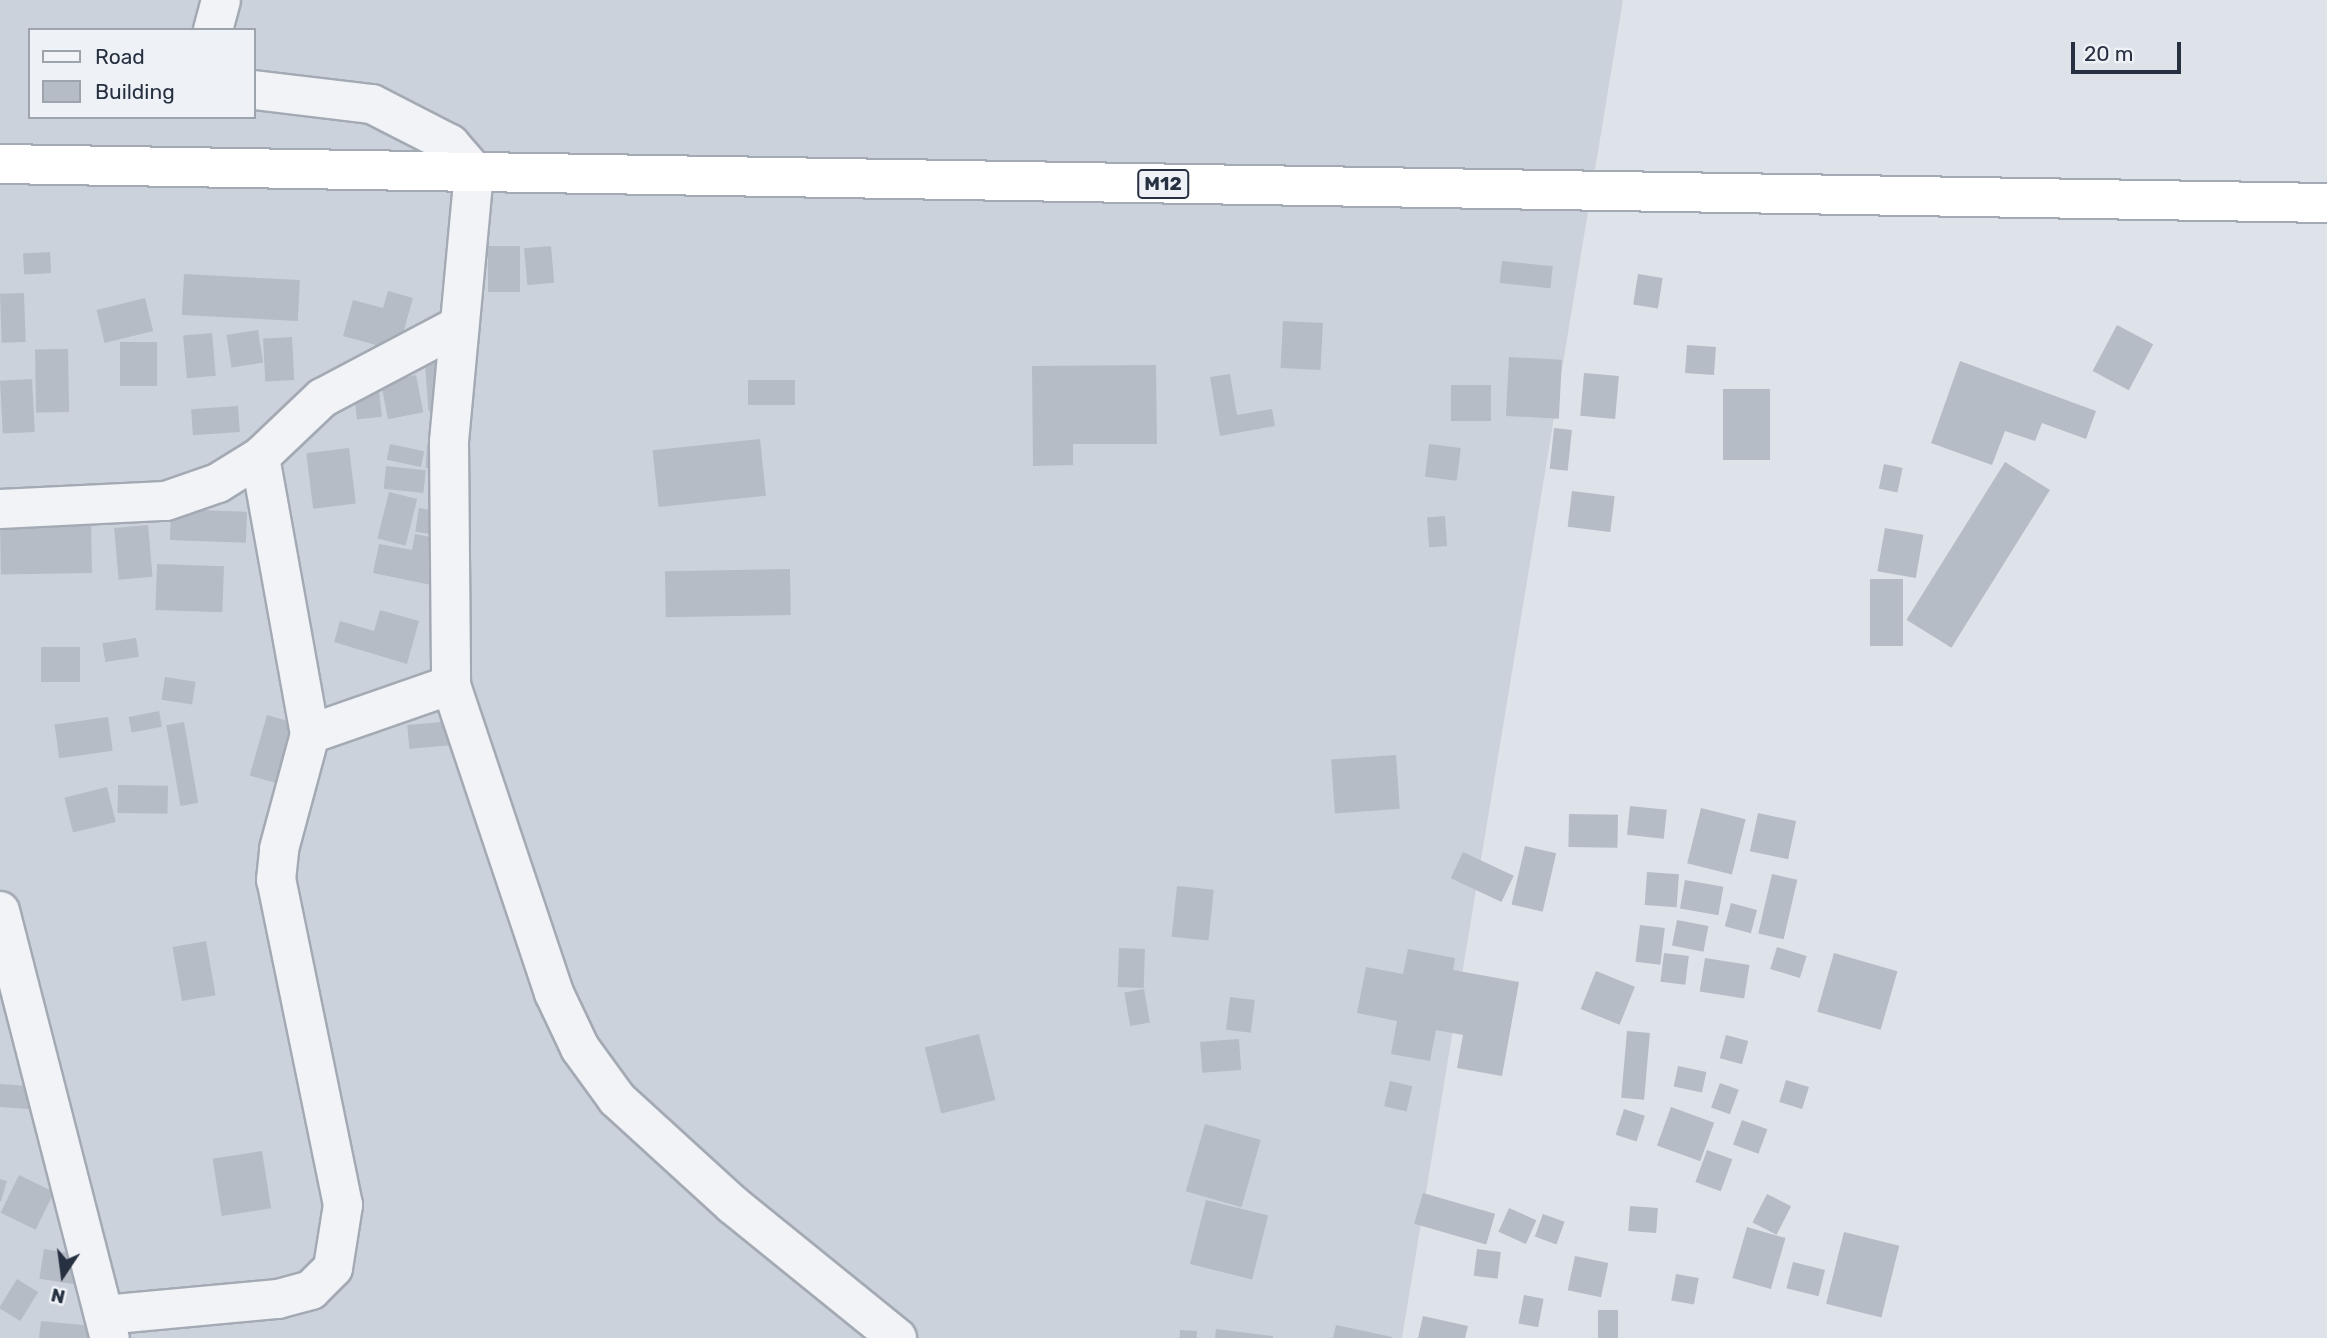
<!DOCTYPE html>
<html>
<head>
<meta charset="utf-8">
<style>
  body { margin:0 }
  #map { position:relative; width:2327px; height:1338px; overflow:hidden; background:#dee3e9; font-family:Rubik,sans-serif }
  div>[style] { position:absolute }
  .built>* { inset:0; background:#ccd2db }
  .building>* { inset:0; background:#b5bcc6; transform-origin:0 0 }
  .roads { filter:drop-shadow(2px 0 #a3aab3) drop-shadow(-2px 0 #a3aab3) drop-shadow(0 2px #a3aab3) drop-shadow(0 -2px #a3aab3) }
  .minor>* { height:38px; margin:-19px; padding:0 19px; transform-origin:19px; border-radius:19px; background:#f1f3f7 }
  .highway>* { height:38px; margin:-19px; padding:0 19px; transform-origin:19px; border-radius:19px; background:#fff }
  span { translate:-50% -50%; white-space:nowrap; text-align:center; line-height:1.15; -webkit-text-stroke:5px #eef1f6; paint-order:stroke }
  .shield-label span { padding:2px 5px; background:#eef1f6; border:2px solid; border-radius:5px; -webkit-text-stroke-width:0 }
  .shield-label { font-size:19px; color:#263041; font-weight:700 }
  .legend { position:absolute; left:28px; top:28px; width:228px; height:91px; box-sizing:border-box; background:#eef1f6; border:2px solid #9ea4ae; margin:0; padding:9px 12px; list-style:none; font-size:21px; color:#263041 }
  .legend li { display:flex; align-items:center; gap:14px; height:35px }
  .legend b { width:35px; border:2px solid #9ea4ae }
  .north { position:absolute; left:28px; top:1240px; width:70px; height:70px; -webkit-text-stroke:5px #eef1f6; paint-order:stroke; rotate:193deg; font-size:19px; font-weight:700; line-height:28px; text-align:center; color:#263041 }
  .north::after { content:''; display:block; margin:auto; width:24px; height:32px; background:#263041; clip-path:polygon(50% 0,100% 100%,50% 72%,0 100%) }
  .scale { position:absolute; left:2071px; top:42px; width:110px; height:32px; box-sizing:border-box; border:4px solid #263041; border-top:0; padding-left:9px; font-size:21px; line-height:24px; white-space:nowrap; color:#263041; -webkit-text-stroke:5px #eef1f6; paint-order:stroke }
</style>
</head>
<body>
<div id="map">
  <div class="built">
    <div style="clip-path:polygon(evenodd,0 0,1623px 0,1402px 1338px,0 1338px,0 0,30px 30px,254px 30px,254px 117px,30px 117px,30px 30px)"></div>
  </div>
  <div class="building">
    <div style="left:488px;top:246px;width:32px;height:46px"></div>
    <div style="left:551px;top:246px;width:37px;height:27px;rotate:85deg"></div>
    <div style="left:50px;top:252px;width:21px;height:27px;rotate:87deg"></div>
    <div style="left:1502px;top:261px;width:51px;height:22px;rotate:6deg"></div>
    <div style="left:184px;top:274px;width:116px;height:41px;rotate:3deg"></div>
    <div style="left:1638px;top:274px;width:25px;height:31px;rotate:9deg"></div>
    <div style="clip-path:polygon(388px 291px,413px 298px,398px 351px,343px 336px,353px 300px,383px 308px)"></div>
    <div style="left:24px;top:293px;width:49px;height:24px;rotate:88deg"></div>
    <div style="left:145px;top:298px;width:34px;height:50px;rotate:76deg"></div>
    <div style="left:1283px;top:321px;width:40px;height:47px;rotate:3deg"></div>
    <div style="left:2117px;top:325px;width:41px;height:52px;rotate:28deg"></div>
    <div style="left:258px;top:330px;width:33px;height:32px;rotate:81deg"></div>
    <div style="left:212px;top:333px;width:43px;height:29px;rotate:85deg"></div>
    <div style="left:292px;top:337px;width:43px;height:29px;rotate:87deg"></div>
    <div style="left:120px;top:342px;width:37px;height:44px"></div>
    <div style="left:1687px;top:345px;width:29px;height:28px;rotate:4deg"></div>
    <div style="left:68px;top:349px;width:63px;height:33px;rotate:89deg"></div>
    <div style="left:1509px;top:357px;width:53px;height:59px;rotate:3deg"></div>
    <div style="clip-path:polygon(1960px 361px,2096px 411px,2086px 439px,2042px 423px,2035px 441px,2005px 431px,1992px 465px,1931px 443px)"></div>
    <div style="left:443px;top:362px;width:48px;height:18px;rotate:86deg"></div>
    <div style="clip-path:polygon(1156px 365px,1157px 444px,1073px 444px,1073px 465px,1033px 466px,1032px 366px)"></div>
    <div style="left:1584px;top:373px;width:35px;height:43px;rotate:5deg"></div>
    <div style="clip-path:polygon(1230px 374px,1237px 415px,1272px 409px,1275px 426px,1220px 436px,1210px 377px)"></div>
    <div style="left:416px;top:375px;width:38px;height:36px;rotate:79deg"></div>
    <div style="left:32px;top:379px;width:53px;height:32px;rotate:87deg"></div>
    <div style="left:795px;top:380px;width:25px;height:47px;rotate:90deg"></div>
    <div style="left:1491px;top:385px;width:36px;height:40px;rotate:90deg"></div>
    <div style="left:1723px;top:389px;width:47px;height:71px"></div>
    <div style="left:379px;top:390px;width:27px;height:25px;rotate:84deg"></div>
    <div style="left:238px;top:406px;width:26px;height:47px;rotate:86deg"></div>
    <div style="left:1554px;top:428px;width:18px;height:41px;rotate:6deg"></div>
    <div style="left:760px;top:439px;width:57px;height:108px;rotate:84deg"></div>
    <div style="left:390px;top:444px;width:35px;height:16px;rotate:12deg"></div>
    <div style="left:427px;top:444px;width:19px;height:24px;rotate:3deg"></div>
    <div style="left:1429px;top:444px;width:32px;height:33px;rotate:7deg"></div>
    <div style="left:349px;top:448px;width:56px;height:43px;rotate:83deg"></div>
    <div style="left:2005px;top:462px;width:53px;height:186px;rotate:32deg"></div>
    <div style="left:1884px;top:464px;width:19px;height:25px;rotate:12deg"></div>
    <div style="left:386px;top:466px;width:40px;height:23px;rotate:6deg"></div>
    <div style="left:1572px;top:491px;width:43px;height:36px;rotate:7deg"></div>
    <div style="left:389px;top:492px;width:29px;height:48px;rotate:14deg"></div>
    <div style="left:419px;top:508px;width:24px;height:24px;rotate:9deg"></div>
    <div style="left:171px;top:509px;width:76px;height:31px;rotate:2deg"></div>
    <div style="left:1445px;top:516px;width:30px;height:18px;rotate:86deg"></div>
    <div style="left:91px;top:519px;width:54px;height:91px;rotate:89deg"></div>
    <div style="left:148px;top:525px;width:52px;height:34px;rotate:85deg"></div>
    <div style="left:1885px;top:528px;width:39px;height:44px;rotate:10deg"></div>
    <div style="clip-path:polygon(415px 534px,445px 540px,436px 586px,373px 573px,379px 544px,412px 550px)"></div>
    <div style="left:157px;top:564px;width:67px;height:46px;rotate:2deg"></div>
    <div style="left:790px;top:569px;width:46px;height:125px;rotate:89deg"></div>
    <div style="left:1870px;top:579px;width:33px;height:67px"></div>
    <div style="clip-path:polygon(380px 610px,419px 621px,407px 664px,334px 642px,340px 621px,374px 631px)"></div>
    <div style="left:136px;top:638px;width:19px;height:34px;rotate:81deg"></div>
    <div style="left:41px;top:647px;width:39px;height:35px"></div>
    <div style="left:165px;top:677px;width:31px;height:23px;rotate:9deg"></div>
    <div style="left:159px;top:711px;width:16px;height:31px;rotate:79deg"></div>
    <div style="left:267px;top:715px;width:41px;height:63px;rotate:16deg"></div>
    <div style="left:108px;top:717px;width:34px;height:54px;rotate:82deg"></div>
    <div style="left:475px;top:719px;width:24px;height:68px;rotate:85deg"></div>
    <div style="left:184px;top:722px;width:82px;height:18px;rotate:80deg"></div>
    <div style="left:1396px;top:755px;width:54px;height:65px;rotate:86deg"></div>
    <div style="left:118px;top:785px;width:50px;height:28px;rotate:1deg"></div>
    <div style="left:107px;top:787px;width:36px;height:44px;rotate:76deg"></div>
    <div style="left:1630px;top:806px;width:37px;height:29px;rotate:6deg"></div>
    <div style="left:1701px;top:808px;width:46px;height:57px;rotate:14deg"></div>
    <div style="left:1758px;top:813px;width:39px;height:39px;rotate:12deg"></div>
    <div style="left:1569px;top:814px;width:49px;height:33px;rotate:1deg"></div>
    <div style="left:1525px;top:846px;width:32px;height:60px;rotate:13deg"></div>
    <div style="left:1463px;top:852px;width:56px;height:29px;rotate:25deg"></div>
    <div style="left:1647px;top:872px;width:32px;height:33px;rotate:4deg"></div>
    <div style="left:1772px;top:874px;width:26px;height:61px;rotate:13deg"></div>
    <div style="left:1685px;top:880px;width:39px;height:29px;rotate:10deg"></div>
    <div style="left:1177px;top:886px;width:37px;height:51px;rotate:6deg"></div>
    <div style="left:1731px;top:903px;width:27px;height:24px;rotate:15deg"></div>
    <div style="left:1677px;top:920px;width:32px;height:26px;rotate:11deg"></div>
    <div style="left:1640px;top:925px;width:25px;height:37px;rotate:7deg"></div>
    <div style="left:206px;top:941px;width:55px;height:34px;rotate:80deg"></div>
    <div style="left:1777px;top:947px;width:31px;height:23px;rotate:17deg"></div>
    <div style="left:1119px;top:948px;width:26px;height:39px;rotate:2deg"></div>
    <div style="clip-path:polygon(1408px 949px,1455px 958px,1453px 970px,1519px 982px,1502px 1076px,1457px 1068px,1463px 1035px,1436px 1030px,1430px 1061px,1391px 1054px,1397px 1021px,1357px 1013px,1366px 967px,1403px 974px)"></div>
    <div style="left:1664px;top:953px;width:25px;height:29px;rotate:7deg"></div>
    <div style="left:1834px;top:953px;width:66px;height:61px;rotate:16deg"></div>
    <div style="left:1705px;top:958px;width:45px;height:34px;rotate:9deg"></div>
    <div style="left:1596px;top:971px;width:42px;height:41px;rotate:22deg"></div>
    <div style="left:1144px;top:989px;width:34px;height:20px;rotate:80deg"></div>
    <div style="left:1230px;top:997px;width:25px;height:33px;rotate:7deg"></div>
    <div style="left:1627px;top:1031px;width:23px;height:67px;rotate:5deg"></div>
    <div style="left:979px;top:1034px;width:68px;height:56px;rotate:76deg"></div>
    <div style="left:1726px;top:1035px;width:23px;height:24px;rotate:15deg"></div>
    <div style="left:1239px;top:1039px;width:31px;height:39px;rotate:86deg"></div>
    <div style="left:1678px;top:1066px;width:29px;height:21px;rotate:12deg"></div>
    <div style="left:1786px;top:1080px;width:24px;height:23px;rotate:17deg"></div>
    <div style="left:1390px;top:1081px;width:23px;height:26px;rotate:13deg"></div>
    <div style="left:1720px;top:1083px;width:20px;height:26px;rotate:20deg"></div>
    <div style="left:0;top:1084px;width:40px;height:23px;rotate:4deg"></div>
    <div style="left:1671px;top:1107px;width:46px;height:41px;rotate:20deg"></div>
    <div style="left:1624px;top:1109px;width:22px;height:27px;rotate:18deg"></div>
    <div style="left:1742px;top:1120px;width:27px;height:26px;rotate:20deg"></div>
    <div style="left:1205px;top:1124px;width:58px;height:70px;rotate:16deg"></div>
    <div style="left:1707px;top:1150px;width:27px;height:34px;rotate:20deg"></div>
    <div style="left:262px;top:1151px;width:58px;height:50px;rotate:81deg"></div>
    <div style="left:19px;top:1175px;width:39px;height:42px;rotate:26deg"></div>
    <div style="clip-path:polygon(0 1179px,7px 1181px,1px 1201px,0 1201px)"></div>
    <div style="left:1423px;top:1193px;width:75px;height:32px;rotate:16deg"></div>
    <div style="left:1767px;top:1194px;width:27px;height:32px;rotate:27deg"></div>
    <div style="left:1206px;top:1200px;width:64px;height:66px;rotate:14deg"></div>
    <div style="left:1630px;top:1206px;width:28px;height:25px;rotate:4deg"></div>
    <div style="left:1509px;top:1208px;width:30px;height:26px;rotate:24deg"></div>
    <div style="left:1543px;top:1214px;width:23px;height:24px;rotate:20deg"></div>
    <div style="left:1747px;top:1227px;width:40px;height:53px;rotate:16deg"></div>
    <div style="left:1844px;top:1232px;width:57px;height:74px;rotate:14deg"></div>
    <div style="left:44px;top:1249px;width:40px;height:30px;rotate:9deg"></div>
    <div style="left:1477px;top:1249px;width:24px;height:27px;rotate:7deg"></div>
    <div style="left:1575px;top:1256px;width:34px;height:35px;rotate:12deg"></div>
    <div style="left:1793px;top:1262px;width:33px;height:27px;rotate:14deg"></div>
    <div style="left:1676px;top:1274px;width:23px;height:27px;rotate:10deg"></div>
    <div style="left:17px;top:1279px;width:25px;height:34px;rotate:32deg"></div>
    <div style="left:1524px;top:1295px;width:20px;height:29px;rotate:11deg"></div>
    <div style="left:1598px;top:1310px;width:20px;height:28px"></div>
    <div style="clip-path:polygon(1423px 1316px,1468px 1326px,1465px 1338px,1418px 1338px)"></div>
    <div style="clip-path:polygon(41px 1321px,93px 1326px,92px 1338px,39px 1338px)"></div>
    <div style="clip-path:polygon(1336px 1325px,1392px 1337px,1392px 1338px,1333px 1338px)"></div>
    <div style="clip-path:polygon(1216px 1329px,1273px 1336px,1273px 1338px,1215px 1338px)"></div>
    <div style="left:1180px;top:1330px;width:17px;height:8px;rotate:3deg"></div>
  </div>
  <div class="roads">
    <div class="minor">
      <div style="left:213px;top:30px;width:31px;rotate:-75deg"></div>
      <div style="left:254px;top:90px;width:119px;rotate:6.8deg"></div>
      <div style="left:372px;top:104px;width:88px;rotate:27.1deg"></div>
      <div style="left:450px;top:144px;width:37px;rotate:49deg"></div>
      <div style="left:474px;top:172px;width:271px;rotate:95.3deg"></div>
      <div style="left:449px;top:442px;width:243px;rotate:89.5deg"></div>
      <div style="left:451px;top:685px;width:325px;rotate:71.5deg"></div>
      <div style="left:554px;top:993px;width:61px;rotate:64.7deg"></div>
      <div style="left:580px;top:1048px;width:63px;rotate:54deg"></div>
      <div style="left:617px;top:1099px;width:157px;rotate:42.4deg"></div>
      <div style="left:733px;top:1205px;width:211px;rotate:39deg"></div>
      <div style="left:260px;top:457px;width:281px;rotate:79.8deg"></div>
      <div style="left:0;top:509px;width:166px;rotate:-2.8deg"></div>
      <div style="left:166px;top:501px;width:55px;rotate:-19.1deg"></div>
      <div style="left:218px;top:483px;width:49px;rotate:-31.8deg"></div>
      <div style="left:260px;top:457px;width:86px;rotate:-43.6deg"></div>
      <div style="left:322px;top:398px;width:154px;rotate:-27.9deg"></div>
      <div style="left:0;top:911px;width:441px;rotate:75.6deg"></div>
      <div style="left:104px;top:1315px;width:175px;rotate:-5.3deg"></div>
      <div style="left:278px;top:1299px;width:34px;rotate:-15deg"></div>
      <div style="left:311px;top:1290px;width:31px;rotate:-45deg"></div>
      <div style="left:333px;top:1268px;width:64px;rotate:-81deg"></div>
      <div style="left:343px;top:1205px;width:332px;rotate:-101.6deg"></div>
      <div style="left:276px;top:880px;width:31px;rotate:-84deg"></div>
      <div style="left:279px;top:849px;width:119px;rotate:-74.9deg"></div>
      <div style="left:310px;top:734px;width:149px;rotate:-19.2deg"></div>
    </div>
    <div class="highway">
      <div style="left:0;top:164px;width:2327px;rotate:0.96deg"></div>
    </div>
  </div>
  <div class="shield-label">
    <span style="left:1163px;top:184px">M12</span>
  </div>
  <ul class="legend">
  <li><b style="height:9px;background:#f1f3f7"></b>Road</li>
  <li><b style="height:19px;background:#b5bcc6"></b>Building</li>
  </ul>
  <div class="north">N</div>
  <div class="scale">20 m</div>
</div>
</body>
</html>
